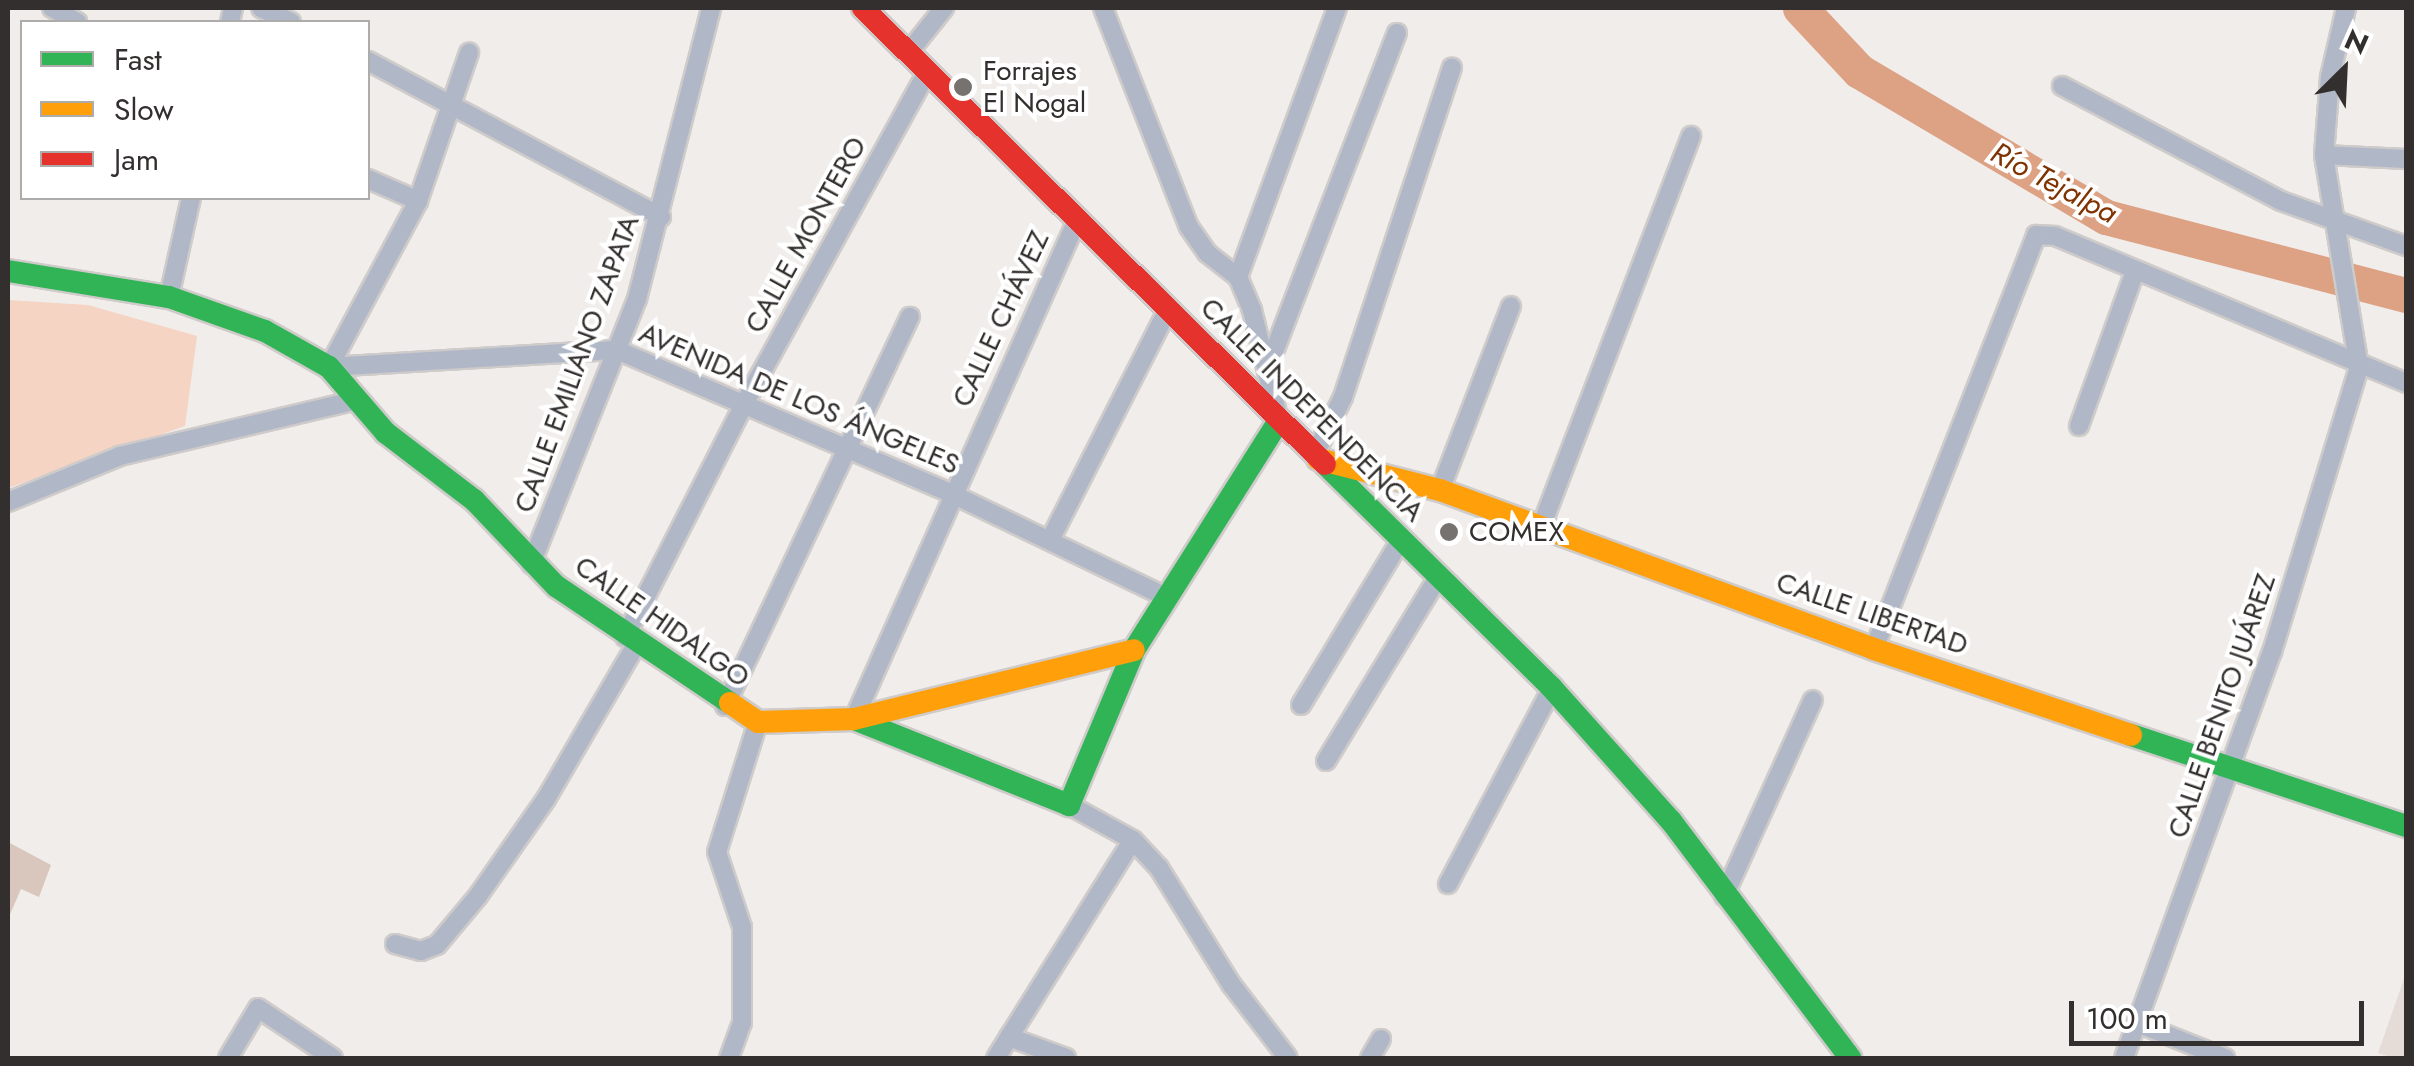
<!DOCTYPE html>
<html>
<head>
<meta charset="utf-8">
<style>
  body { margin:0 }
  #map { position:relative; width:2414px; height:1066px; overflow:hidden; background:#f1edeb; font-family:Jost,sans-serif }
  div>[style] { position:absolute }
  .built>* { inset:0; background:#e6dcd7 }
  .green>* { inset:0; background:#f5d4c4 }
  .river>* { height:35px; margin:-17.5px; padding:0 17.5px; transform-origin:17.5px; border-radius:17.5px; background:#dda184 }
  .building>* { inset:0; background:#d9c7be }
  .roads { filter:drop-shadow(2px 0 #cecbca) drop-shadow(-2px 0 #cecbca) drop-shadow(0 2px #cecbca) drop-shadow(0 -2px #cecbca) }
  .street>* { height:18px; margin:-9px; padding:0 9px; transform-origin:9px; border-radius:9px; background:#b0b8c7 }
  .fast>* { height:22px; margin:-11px; padding:0 11px; transform-origin:11px; border-radius:11px; background:#30b455 }
  .slow>* { height:22px; margin:-11px; padding:0 11px; transform-origin:11px; border-radius:11px; background:#ff9f0a }
  .jam>* { height:22px; margin:-11px; padding:0 11px; transform-origin:11px; border-radius:11px; background:#e5322d }
  .dots>* { width:28px; height:28px; translate:-50% -50%; box-sizing:border-box; border:5px solid #fff; border-radius:50% }
  span { translate:-50% -50%; white-space:nowrap; text-align:center; line-height:1.15; -webkit-text-stroke:8px #fff; paint-order:stroke }
  .poi-label { font-size:28px; color:#322f2e }
  .left { translate:0 -50%; text-align:left }
  .street-label { font-size:28px; color:#322f2e }
  .water-label { font-size:30px; color:#7f3300; font-style:italic }
  .frame { position:absolute; inset:0; border:10px solid #322f2e; pointer-events:none }
  .legend { position:absolute; left:20px; top:20px; width:350px; height:180px; box-sizing:border-box; background:#fff; border:2px solid #adacab; margin:0; padding:12px 18px; list-style:none; font-size:30px; color:#322f2e }
  .legend li { display:flex; align-items:center; gap:20px; height:50px }
  .legend b { width:50px; border:2px solid #adacab }
  .north { position:absolute; left:2294px; top:20px; width:100px; height:100px; -webkit-text-stroke:8px #fff; paint-order:stroke; rotate:24deg; font-size:28px; font-weight:700; line-height:40px; text-align:center; color:#322f2e }
  .north::after { content:''; display:block; margin:auto; width:35px; height:45px; background:#322f2e; clip-path:polygon(50% 0,100% 100%,50% 72%,0 100%) }
  .scale { position:absolute; left:2069px; top:1001px; width:295px; height:45px; box-sizing:border-box; border:5px solid #322f2e; border-top:0; padding-left:12px; font-size:30px; line-height:35px; white-space:nowrap; color:#322f2e; -webkit-text-stroke:8px #fff; paint-order:stroke }
</style>
</head>
<body>
<div id="map">
  <div class="built">
    <div style="clip-path:polygon(2406px 973px,2406px 1058px,2393px 1058px,2378px 1053px)"></div>
  </div>
  <div class="green">
    <div style="clip-path:polygon(8px 300px,88px 305px,197px 336px,185px 426px,8px 488px)"></div>
  </div>
  <div class="river">
    <div style="left:1800px;top:8px;width:86px;rotate:46.9deg"></div>
    <div style="left:1859px;top:71px;width:287px;rotate:30.6deg"></div>
    <div style="left:2106px;top:217px;width:310px;rotate:14.6deg"></div>
  </div>
  <div class="building">
    <div style="clip-path:polygon(8px 842px,51px 865px,39px 897px,21px 889px,8px 919px)"></div>
  </div>
  <div class="roads">
    <div class="street">
      <div style="left:52px;top:8px;width:29px;rotate:29deg"></div>
      <div style="left:261px;top:8px;width:33px;rotate:25deg"></div>
      <div style="left:1103px;top:8px;width:235px;rotate:68.6deg"></div>
      <div style="left:1189px;top:227px;width:32px;rotate:55deg"></div>
      <div style="left:1207px;top:253px;width:39px;rotate:38deg"></div>
      <div style="left:1238px;top:277px;width:36px;rotate:67deg"></div>
      <div style="left:1252px;top:310px;width:114px;rotate:76.3deg"></div>
      <div style="left:230px;top:22px;width:14px;rotate:-78deg"></div>
      <div style="left:908px;top:53px;width:58px;rotate:-51.3deg"></div>
      <div style="left:368px;top:61px;width:332px;rotate:28deg"></div>
      <div style="left:2062px;top:86px;width:247px;rotate:27.7deg"></div>
      <div style="left:2281px;top:201px;width:133px;rotate:19.8deg"></div>
      <div style="left:2324px;top:155px;width:82px;rotate:2.8deg"></div>
      <div style="left:368px;top:179px;width:55px;rotate:23.7deg"></div>
      <div style="left:1238px;top:277px;width:287px;rotate:-69.8deg"></div>
      <div style="left:169px;top:297px;width:101px;rotate:-77.5deg"></div>
      <div style="left:329px;top:367px;width:289px;rotate:-3.4deg"></div>
      <div style="left:617px;top:350px;width:362px;rotate:23.2deg"></div>
      <div style="left:950px;top:493px;width:240px;rotate:25.7deg"></div>
      <div style="left:329px;top:367px;width:188px;rotate:-61.8deg"></div>
      <div style="left:418px;top:201px;width:157px;rotate:-71deg"></div>
      <div style="left:1268px;top:367px;width:358px;rotate:-68.9deg"></div>
      <div style="left:2079px;top:426px;width:165px;rotate:-70.1deg"></div>
      <div style="left:1314px;top:456px;width:66px;rotate:-63.8deg"></div>
      <div style="left:1343px;top:397px;width:347px;rotate:-71.7deg"></div>
      <div style="left:1440px;top:490px;width:197px;rotate:-68.9deg"></div>
      <div style="left:8px;top:502px;width:121px;rotate:-22.3deg"></div>
      <div style="left:120px;top:456px;width:239px;rotate:-13.3deg"></div>
      <div style="left:1541px;top:527px;width:419px;rotate:-69deg"></div>
      <div style="left:1050px;top:540px;width:259px;rotate:-62.9deg"></div>
      <div style="left:531px;top:564px;width:285px;rotate:-68.2deg"></div>
      <div style="left:637px;top:299px;width:300px;rotate:-75.7deg"></div>
      <div style="left:625px;top:637px;width:262px;rotate:-62.9deg"></div>
      <div style="left:744px;top:404px;width:377px;rotate:-61.1deg"></div>
      <div style="left:1874px;top:649px;width:445px;rotate:-68.6deg"></div>
      <div style="left:2036px;top:235px;width:19px;rotate:3deg"></div>
      <div style="left:2055px;top:236px;width:381px;rotate:22.7deg"></div>
      <div style="left:1301px;top:705px;width:193px;rotate:-58.8deg"></div>
      <div style="left:725px;top:706px;width:431px;rotate:-64.6deg"></div>
      <div style="left:854px;top:719px;width:549px;rotate:-65.91deg"></div>
      <div style="left:1326px;top:761px;width:217px;rotate:-58.6deg"></div>
      <div style="left:1069px;top:805px;width:73px;rotate:28.7deg"></div>
      <div style="left:1133px;top:840px;width:38px;rotate:47deg"></div>
      <div style="left:1159px;top:868px;width:137px;rotate:58.2deg"></div>
      <div style="left:1231px;top:984px;width:93px;rotate:52.4deg"></div>
      <div style="left:1448px;top:884px;width:222px;rotate:-62deg"></div>
      <div style="left:1724px;top:896px;width:215px;rotate:-65.6deg"></div>
      <div style="left:395px;top:944px;width:27px;rotate:15deg"></div>
      <div style="left:421px;top:951px;width:17px;rotate:-21deg"></div>
      <div style="left:437px;top:945px;width:64px;rotate:-50.1deg"></div>
      <div style="left:478px;top:896px;width:118px;rotate:-55deg"></div>
      <div style="left:546px;top:799px;width:178px;rotate:-59.7deg"></div>
      <div style="left:2137px;top:1023px;width:95px;rotate:21.7deg"></div>
      <div style="left:1009px;top:1037px;width:61px;rotate:20.2deg"></div>
      <div style="left:228px;top:1058px;width:58px;rotate:-59deg"></div>
      <div style="left:258px;top:1008px;width:90px;rotate:33.7deg"></div>
      <div style="left:729px;top:1058px;width:37px;rotate:-70deg"></div>
      <div style="left:742px;top:1023px;width:96px;rotate:-90deg"></div>
      <div style="left:742px;top:927px;width:79px;rotate:-108.4deg"></div>
      <div style="left:717px;top:852px;width:136px;rotate:-72.5deg"></div>
      <div style="left:996px;top:1058px;width:257px;rotate:-57.9deg"></div>
      <div style="left:1370px;top:1058px;width:22px;rotate:-60deg"></div>
      <div style="left:2124px;top:1058px;width:432px;rotate:-70deg"></div>
      <div style="left:2272px;top:652px;width:298px;rotate:-73deg"></div>
      <div style="left:2359px;top:367px;width:215px;rotate:-99.4deg"></div>
      <div style="left:2324px;top:155px;width:78px;rotate:-85.6deg"></div>
      <div style="left:2330px;top:77px;width:71px;rotate:-76.9deg"></div>
    </div>
    <div class="fast">
      <div style="left:8px;top:271px;width:163px;rotate:9.2deg"></div>
      <div style="left:169px;top:297px;width:102px;rotate:19.5deg"></div>
      <div style="left:265px;top:331px;width:73px;rotate:29.4deg"></div>
      <div style="left:329px;top:367px;width:87px;rotate:49.2deg"></div>
      <div style="left:386px;top:433px;width:111px;rotate:37.3deg"></div>
      <div style="left:474px;top:500px;width:119px;rotate:46.4deg"></div>
      <div style="left:556px;top:586px;width:210px;rotate:33.9deg"></div>
      <div style="left:1325px;top:464px;width:319px;rotate:44.6deg"></div>
      <div style="left:1552px;top:688px;width:178px;rotate:48.2deg"></div>
      <div style="left:1671px;top:821px;width:297px;rotate:52.9deg"></div>
      <div style="left:854px;top:719px;width:232px;rotate:21.8deg"></div>
      <div style="left:1069px;top:805px;width:168px;rotate:-67.2deg"></div>
      <div style="left:1134px;top:650px;width:271px;rotate:-57.7deg"></div>
      <div style="left:2131px;top:735px;width:290px;rotate:18.3deg"></div>
    </div>
    <div class="slow">
      <div style="left:1318px;top:459px;width:126px;rotate:14.3deg"></div>
      <div style="left:1440px;top:490px;width:462px;rotate:20.1deg"></div>
      <div style="left:1874px;top:649px;width:271px;rotate:18.5deg"></div>
      <div style="left:730px;top:703px;width:34px;rotate:34deg"></div>
      <div style="left:758px;top:722px;width:96px;rotate:-1.8deg"></div>
      <div style="left:854px;top:719px;width:288px;rotate:-13.8deg"></div>
    </div>
    <div class="jam">
      <div style="left:863px;top:8px;width:649px;rotate:44.63deg"></div>
    </div>
  </div>
  <div class="dots">
    <div style="left:963px;top:87px;background:#757270"></div>
    <div style="left:1449px;top:532px;background:#757270"></div>
  </div>
  <div class="poi-label">
    <span class="left" style="left:983px;top:87px">Forrajes<br>El Nogal</span>
    <span class="left" style="left:1469px;top:532px">COMEX</span>
  </div>
  <div class="street-label">
    <span style="left:806px;top:235px;rotate:-61deg">CALLE MONTERO</span>
    <span style="left:1001px;top:319px;rotate:-65deg">CALLE CHÁVEZ</span>
    <span style="left:577px;top:364px;rotate:-70deg">CALLE EMILIANO ZAPATA</span>
    <span style="left:799px;top:399px;rotate:23deg">AVENIDA DE LOS ÁNGELES</span>
    <span style="left:1312px;top:410px;rotate:45deg">CALLE INDEPENDENCIA</span>
    <span style="left:1872px;top:614px;rotate:19deg">CALLE LIBERTAD</span>
    <span style="left:662px;top:622px;rotate:35deg">CALLE HIDALGO</span>
    <span style="left:2222px;top:706px;rotate:-71deg">CALLE BENITO JUÁREZ</span>
  </div>
  <div class="water-label">
    <span style="left:2054px;top:183px;rotate:28deg">Río Tejalpa</span>
  </div>
  <div class="frame"></div>
  <ul class="legend">
  <li><b style="height:12px;background:#30b455"></b>Fast</li>
  <li><b style="height:12px;background:#ff9f0a"></b>Slow</li>
  <li><b style="height:12px;background:#e5322d"></b>Jam</li>
  </ul>
  <div class="north">N</div>
  <div class="scale">100 m</div>
</div>
</body>
</html>
